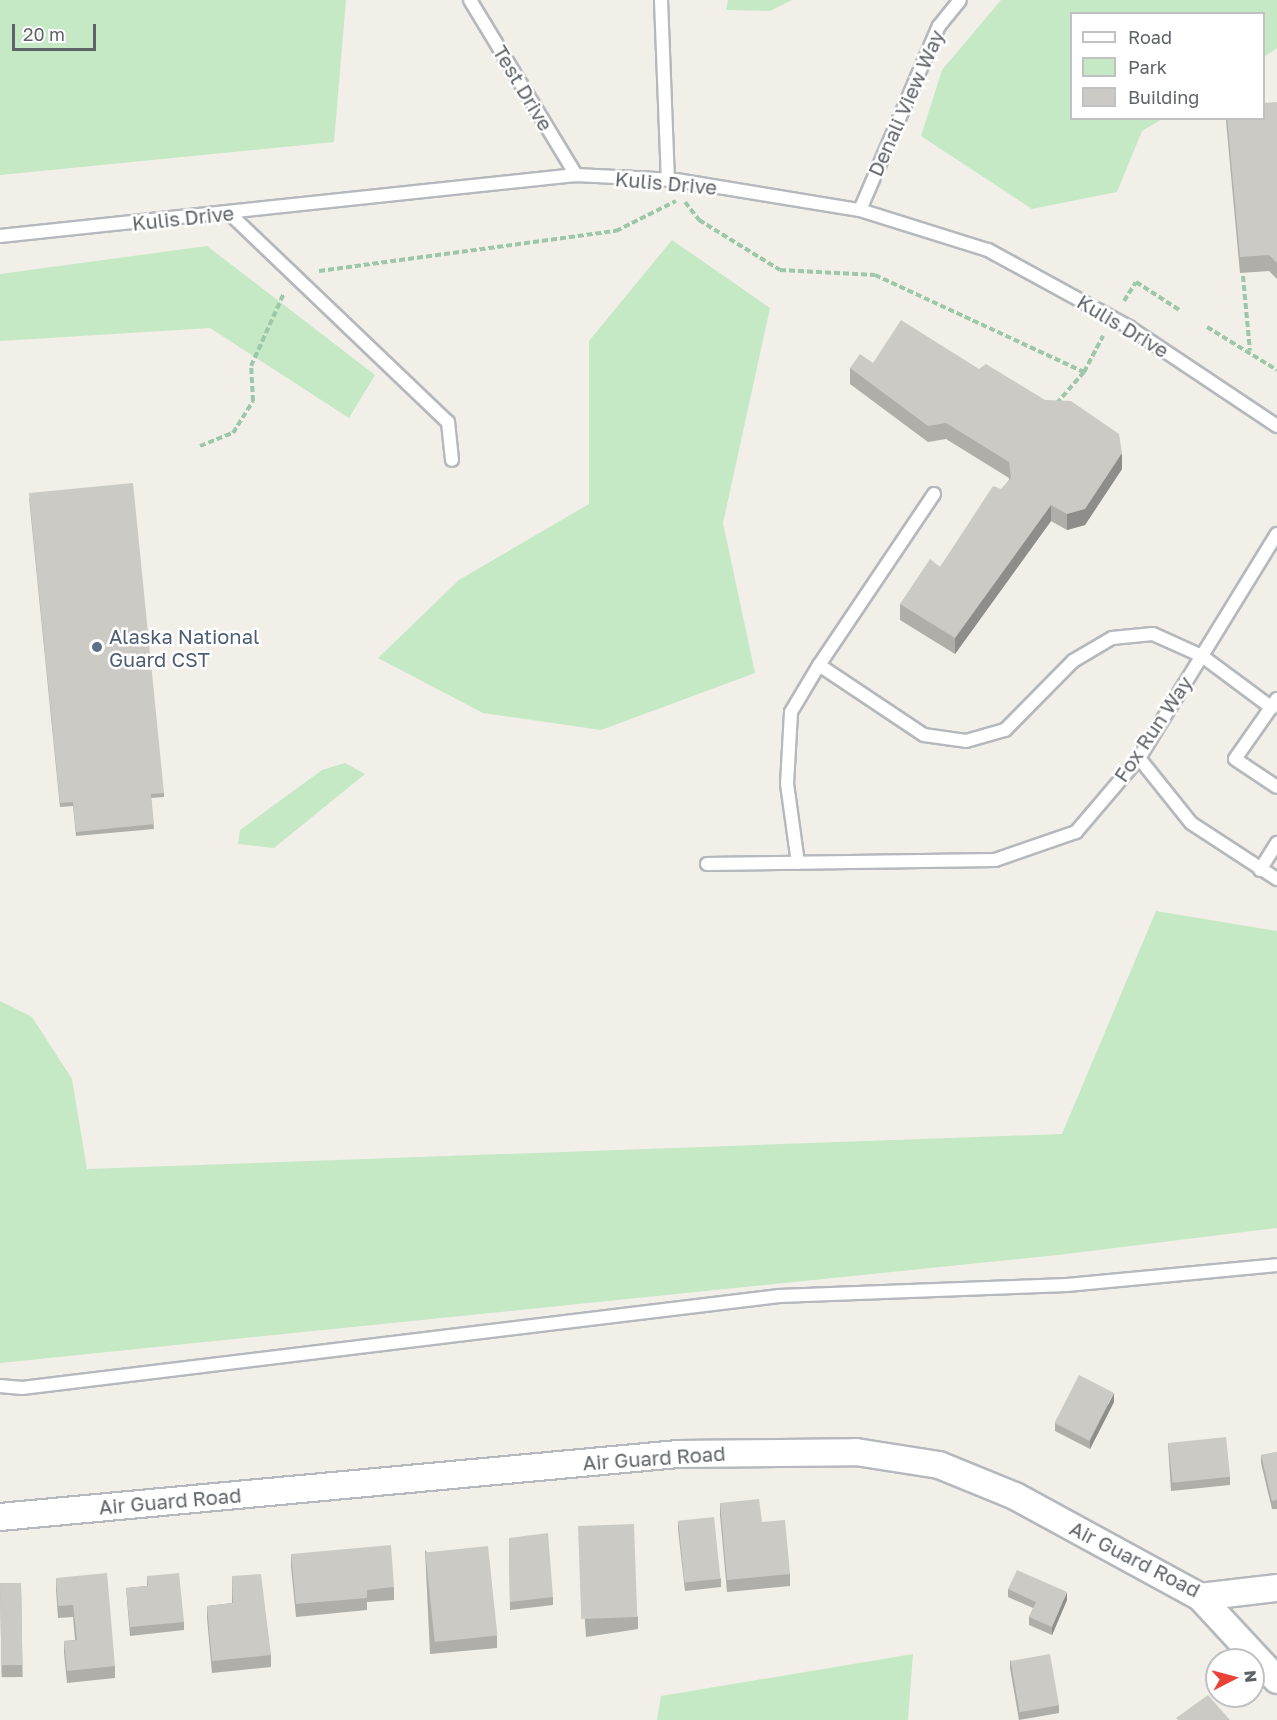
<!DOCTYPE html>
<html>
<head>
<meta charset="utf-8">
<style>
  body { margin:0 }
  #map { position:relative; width:1277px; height:1720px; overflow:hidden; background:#f1efe8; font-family:"Golos Text",sans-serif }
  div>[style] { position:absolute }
  .green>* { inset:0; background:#c5e8c5 }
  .path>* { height:4px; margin-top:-2px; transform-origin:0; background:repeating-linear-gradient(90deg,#9cc7a9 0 6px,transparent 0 9px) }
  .roads { filter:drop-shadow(2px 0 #b5b8bc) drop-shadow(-2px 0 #b5b8bc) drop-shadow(0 2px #b5b8bc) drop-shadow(0 -2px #b5b8bc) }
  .service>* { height:12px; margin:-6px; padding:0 6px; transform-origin:6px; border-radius:6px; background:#fff }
  .minor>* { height:26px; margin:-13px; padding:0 13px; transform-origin:13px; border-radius:13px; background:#fff }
  .wall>* { inset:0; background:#afaea9; transform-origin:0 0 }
  .shaded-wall>* { inset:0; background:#8f8d8a }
  .building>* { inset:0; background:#cccac5; transform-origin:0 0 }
  .dots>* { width:16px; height:16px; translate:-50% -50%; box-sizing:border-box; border:3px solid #fff; border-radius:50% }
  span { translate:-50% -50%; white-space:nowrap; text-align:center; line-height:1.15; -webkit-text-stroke:5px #fff; paint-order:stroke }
  .street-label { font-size:20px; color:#5f6368 }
  .service-label { font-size:20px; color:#4e5e75 }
  .left { translate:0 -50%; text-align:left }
  .legend { position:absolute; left:1070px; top:12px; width:195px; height:108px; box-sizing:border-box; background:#fff; border:2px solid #bfc1c3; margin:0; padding:8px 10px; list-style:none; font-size:18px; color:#5f6368 }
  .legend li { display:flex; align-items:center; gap:12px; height:30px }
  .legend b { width:30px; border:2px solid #bfc1c3 }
  .north { position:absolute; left:1205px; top:1648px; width:60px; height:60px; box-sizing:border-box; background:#fff; border:2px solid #bfc1c3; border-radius:50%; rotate:84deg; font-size:16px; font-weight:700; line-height:24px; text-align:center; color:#5f6368 }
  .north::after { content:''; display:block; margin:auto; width:21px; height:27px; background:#ea4335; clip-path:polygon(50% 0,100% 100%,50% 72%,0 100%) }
  .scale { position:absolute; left:12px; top:24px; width:84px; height:27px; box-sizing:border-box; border:3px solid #5f6368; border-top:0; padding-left:8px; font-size:18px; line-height:21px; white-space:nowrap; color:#5f6368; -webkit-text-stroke:4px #fff; paint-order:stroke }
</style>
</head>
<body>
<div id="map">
  <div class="green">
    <div style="clip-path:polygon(0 0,346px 0,334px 142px,0 175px)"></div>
    <div style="clip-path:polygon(728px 0,792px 0,770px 11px,726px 10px)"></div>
    <div style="clip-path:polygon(1001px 0,1277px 0,1277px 48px,1264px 57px,1264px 14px,1072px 14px,1072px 118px,1162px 119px,1142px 131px,1117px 192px,1032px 209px,921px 136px,942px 70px)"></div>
    <div style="clip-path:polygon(672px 240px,770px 308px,723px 523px,755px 673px,601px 730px,483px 713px,378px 658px,459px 580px,589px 504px,589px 341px)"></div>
    <div style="clip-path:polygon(207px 246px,375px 375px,349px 418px,210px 328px,0 341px,0 274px)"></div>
    <div style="clip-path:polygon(345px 763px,365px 774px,274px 848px,238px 844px,240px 830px,322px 770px)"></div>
    <div style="clip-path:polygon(1156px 911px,1277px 931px,1277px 1228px,1058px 1255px,0 1363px,0 1001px,32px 1017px,72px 1079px,87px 1169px,1062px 1134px)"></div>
    <div style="clip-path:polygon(913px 1654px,908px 1720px,657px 1720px,661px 1696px)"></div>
  </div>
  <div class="path">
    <div style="left:685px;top:202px;width:23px;rotate:52deg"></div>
    <div style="left:699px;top:220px;width:95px;rotate:31.7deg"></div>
    <div style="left:780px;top:270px;width:95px;rotate:3deg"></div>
    <div style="left:875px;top:275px;width:230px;rotate:24.9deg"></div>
    <div style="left:1084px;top:372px;width:41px;rotate:131.1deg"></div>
    <div style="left:319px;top:271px;width:300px;rotate:-7.7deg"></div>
    <div style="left:616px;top:231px;width:67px;rotate:-26.6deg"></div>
    <div style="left:1243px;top:276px;width:75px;rotate:84.7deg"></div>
    <div style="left:1124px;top:301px;width:22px;rotate:-58deg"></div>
    <div style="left:1136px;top:282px;width:54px;rotate:32.8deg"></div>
    <div style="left:1207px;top:327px;width:82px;rotate:31.6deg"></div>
    <div style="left:1084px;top:372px;width:41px;rotate:-62.2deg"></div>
    <div style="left:200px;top:446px;width:35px;rotate:-22deg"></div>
    <div style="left:233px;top:433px;width:38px;rotate:-58deg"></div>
    <div style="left:253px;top:401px;width:35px;rotate:-93deg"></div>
    <div style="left:251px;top:366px;width:80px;rotate:-65.7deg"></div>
  </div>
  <div class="roads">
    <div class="service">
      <div style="left:470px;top:0;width:205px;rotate:58.8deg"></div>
      <div style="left:661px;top:0;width:180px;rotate:87.8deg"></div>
      <div style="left:860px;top:210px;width:200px;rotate:-66.8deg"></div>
      <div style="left:939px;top:26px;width:33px;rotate:-51deg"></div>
      <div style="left:229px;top:213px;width:303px;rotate:43.7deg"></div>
      <div style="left:448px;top:422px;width:38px;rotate:84deg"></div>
      <div style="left:0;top:236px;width:579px;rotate:-6.05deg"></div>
      <div style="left:576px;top:175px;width:100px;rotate:2.9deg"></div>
      <div style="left:676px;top:180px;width:186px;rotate:9.3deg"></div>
      <div style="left:860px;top:210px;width:134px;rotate:17.4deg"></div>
      <div style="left:988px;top:250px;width:161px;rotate:28.6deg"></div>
      <div style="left:1129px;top:327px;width:178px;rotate:33.8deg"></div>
      <div style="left:934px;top:494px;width:206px;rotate:123.9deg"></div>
      <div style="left:819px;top:665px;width:126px;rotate:33.7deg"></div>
      <div style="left:924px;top:735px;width:42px;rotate:8.1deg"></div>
      <div style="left:966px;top:741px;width:41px;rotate:-15.8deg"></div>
      <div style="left:1005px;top:730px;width:97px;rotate:-45.4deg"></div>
      <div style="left:1073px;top:661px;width:45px;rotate:-30.5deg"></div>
      <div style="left:1112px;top:638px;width:41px;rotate:-5.6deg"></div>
      <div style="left:1153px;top:634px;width:54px;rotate:24.2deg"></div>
      <div style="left:1202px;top:656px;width:87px;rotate:36.6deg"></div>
      <div style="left:1277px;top:699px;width:73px;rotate:125deg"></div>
      <div style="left:1235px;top:759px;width:50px;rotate:33.7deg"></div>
      <div style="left:1139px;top:758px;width:83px;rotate:51.3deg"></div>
      <div style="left:1191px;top:823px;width:103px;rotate:33.1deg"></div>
      <div style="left:798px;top:863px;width:80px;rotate:-97.9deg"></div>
      <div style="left:787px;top:784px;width:72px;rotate:-86.8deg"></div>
      <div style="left:791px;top:712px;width:55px;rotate:-59.2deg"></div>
      <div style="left:707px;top:864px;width:288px;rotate:-0.8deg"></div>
      <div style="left:995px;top:860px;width:86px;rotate:-19.1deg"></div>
      <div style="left:1076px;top:832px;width:97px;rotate:-49.6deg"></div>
      <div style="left:1139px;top:758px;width:263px;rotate:-58.4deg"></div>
      <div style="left:1260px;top:870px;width:32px;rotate:-58deg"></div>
      <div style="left:0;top:1386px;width:22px;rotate:5deg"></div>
      <div style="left:22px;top:1388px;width:763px;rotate:-6.93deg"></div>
      <div style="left:779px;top:1296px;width:288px;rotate:-2.2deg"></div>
      <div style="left:1067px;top:1285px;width:211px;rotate:-5.4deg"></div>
    </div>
    <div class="minor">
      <div style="left:0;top:1517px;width:681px;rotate:-5.31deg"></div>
      <div style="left:678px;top:1454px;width:178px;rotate:-0.6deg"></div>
      <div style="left:856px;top:1452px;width:84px;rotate:8.9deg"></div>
      <div style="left:939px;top:1465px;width:82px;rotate:22.2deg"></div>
      <div style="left:1015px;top:1496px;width:211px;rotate:28.6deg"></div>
      <div style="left:1200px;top:1597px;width:78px;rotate:-6.7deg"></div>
      <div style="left:1200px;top:1597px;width:113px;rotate:47.1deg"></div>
    </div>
  </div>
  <div class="wall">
    <div style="clip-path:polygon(1277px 102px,1277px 279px,1269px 271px,1240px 273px,1226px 121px,1226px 118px,1263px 118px)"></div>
    <div style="clip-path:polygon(873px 363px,1122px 469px,1085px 525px,1067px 530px,1051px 521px,955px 654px,900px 620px,900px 604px,940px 567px,1009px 480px,1009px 478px,946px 439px,928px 442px,850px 384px,850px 368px)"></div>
    <div style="clip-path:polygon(29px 497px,164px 793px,164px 797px,151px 798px,154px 829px,76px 836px,73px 806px,60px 807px)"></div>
    <div style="clip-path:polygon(1114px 1402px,1090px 1449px,1055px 1431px,1055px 1423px)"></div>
    <div style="clip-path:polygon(1168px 1443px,1230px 1477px,1230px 1485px,1171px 1491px)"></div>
    <div style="clip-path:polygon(1277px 1452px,1277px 1509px,1272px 1509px,1261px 1463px,1261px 1455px)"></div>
    <div style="clip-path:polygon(720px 1503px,762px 1522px,790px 1574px,790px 1586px,727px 1592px,720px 1515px)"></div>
    <div style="clip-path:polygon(678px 1521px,721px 1579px,721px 1587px,685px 1591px,678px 1529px)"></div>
    <div style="clip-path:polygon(579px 1532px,638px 1617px,638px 1629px,586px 1637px)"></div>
    <div style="clip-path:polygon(509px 1538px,553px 1597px,553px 1605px,510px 1610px)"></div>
    <div style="clip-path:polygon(425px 1550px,497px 1636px,497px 1648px,430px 1654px)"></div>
    <div style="clip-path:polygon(291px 1554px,394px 1587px,394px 1600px,367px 1602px,367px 1610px,296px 1617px,291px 1566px)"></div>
    <div style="clip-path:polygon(147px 1576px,184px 1622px,184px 1630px,130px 1636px,126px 1588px,147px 1586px)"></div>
    <div style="clip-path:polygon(232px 1576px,271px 1655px,271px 1667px,212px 1673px,207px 1618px,207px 1606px,232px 1603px)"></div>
    <div style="clip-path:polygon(56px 1578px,115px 1666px,115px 1678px,67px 1683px,64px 1653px,64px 1641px,75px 1640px,73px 1617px,58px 1618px,56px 1590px)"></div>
    <div style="left:21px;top:1583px;width:94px;height:21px;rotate:89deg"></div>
    <div style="clip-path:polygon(1008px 1589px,1067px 1600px,1052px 1635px,1029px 1625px,1029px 1617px,1033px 1608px,1008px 1597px)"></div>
    <div style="clip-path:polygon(1010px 1660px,1059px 1705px,1059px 1713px,1019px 1720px,1010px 1668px)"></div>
  </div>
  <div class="shaded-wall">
    <div style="clip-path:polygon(1122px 453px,1122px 469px,1085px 525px,1067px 530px,1067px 514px)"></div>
    <div style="clip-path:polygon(1051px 505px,1051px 521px,955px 654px,955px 638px)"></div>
    <div style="clip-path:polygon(1114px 1393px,1114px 1402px,1090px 1449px,1090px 1441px)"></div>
    <div style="clip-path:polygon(1067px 1592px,1067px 1600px,1052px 1635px,1052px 1627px)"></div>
  </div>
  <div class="building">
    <div style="clip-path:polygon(1277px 102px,1277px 263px,1269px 255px,1240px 257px,1227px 118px,1263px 118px,1263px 103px)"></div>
    <div style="clip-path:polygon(901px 320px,979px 369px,986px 364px,1045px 400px,1071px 401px,1119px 434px,1122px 453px,1085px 509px,1067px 514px,1051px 505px,955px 638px,900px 604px,930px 559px,940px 567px,993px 486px,1001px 489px,1011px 478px,1009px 462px,946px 423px,928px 426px,850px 368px,860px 354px,873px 363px)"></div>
    <div style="clip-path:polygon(133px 483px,164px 793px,151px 794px,154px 824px,76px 832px,73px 802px,60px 803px,29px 493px)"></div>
    <div style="left:1079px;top:1375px;width:39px;height:54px;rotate:27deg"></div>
    <div style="left:1226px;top:1437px;width:40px;height:58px;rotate:84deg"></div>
    <div style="clip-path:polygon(1277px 1452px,1277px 1500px,1272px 1501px,1261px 1455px)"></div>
    <div style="clip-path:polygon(759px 1499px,762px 1522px,785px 1520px,790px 1574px,727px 1580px,720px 1503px)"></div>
    <div style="left:714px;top:1517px;width:62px;height:36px;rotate:84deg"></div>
    <div style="left:634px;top:1524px;width:93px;height:56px;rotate:88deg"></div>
    <div style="clip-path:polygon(548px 1533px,553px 1597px,510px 1602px,509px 1538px)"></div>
    <div style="clip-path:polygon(391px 1545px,394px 1587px,367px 1590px,367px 1598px,296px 1604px,291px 1554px)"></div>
    <div style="left:488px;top:1546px;width:90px;height:63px;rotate:84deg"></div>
    <div style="clip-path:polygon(1017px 1570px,1067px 1592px,1052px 1627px,1029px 1617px,1036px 1602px,1008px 1589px)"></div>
    <div style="clip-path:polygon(107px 1573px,115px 1666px,67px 1671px,64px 1641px,77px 1640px,73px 1605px,58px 1606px,56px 1578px)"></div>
    <div style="clip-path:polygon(179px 1573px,184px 1622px,130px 1627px,126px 1588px,148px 1586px,147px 1576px)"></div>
    <div style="clip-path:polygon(261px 1574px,271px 1655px,212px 1661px,207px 1606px,233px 1603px,232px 1576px)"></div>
    <div style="left:21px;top:1583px;width:82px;height:21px;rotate:89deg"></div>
    <div style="left:1050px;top:1654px;width:52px;height:40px;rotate:80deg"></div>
    <div style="clip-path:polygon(1208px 1695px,1230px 1720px,1178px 1720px,1176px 1718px)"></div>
  </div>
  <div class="dots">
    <div style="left:97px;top:647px;background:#5c6f8a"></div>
  </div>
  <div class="street-label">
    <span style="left:523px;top:88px;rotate:59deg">Test Drive</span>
    <span style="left:906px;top:103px;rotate:-66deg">Denali View Way</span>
    <span style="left:666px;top:183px;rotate:5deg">Kulis Drive</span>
    <span style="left:183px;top:218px;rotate:-6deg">Kulis Drive</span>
    <span style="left:1123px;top:326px;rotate:31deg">Kulis Drive</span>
    <span style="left:1153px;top:729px;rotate:-56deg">Fox Run Way</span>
    <span style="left:654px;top:1458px;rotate:-4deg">Air Guard Road</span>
    <span style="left:170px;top:1501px;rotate:-5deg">Air Guard Road</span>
    <span style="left:1135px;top:1559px;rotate:27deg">Air Guard Road</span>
  </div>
  <div class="service-label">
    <span class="left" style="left:109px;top:648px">Alaska National<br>Guard CST</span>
  </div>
  <ul class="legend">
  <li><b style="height:8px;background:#fff"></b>Road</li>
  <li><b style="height:16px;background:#c5e8c5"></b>Park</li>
  <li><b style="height:16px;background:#cccac5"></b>Building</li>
  </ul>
  <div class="north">N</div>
  <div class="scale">20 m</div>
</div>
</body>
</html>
